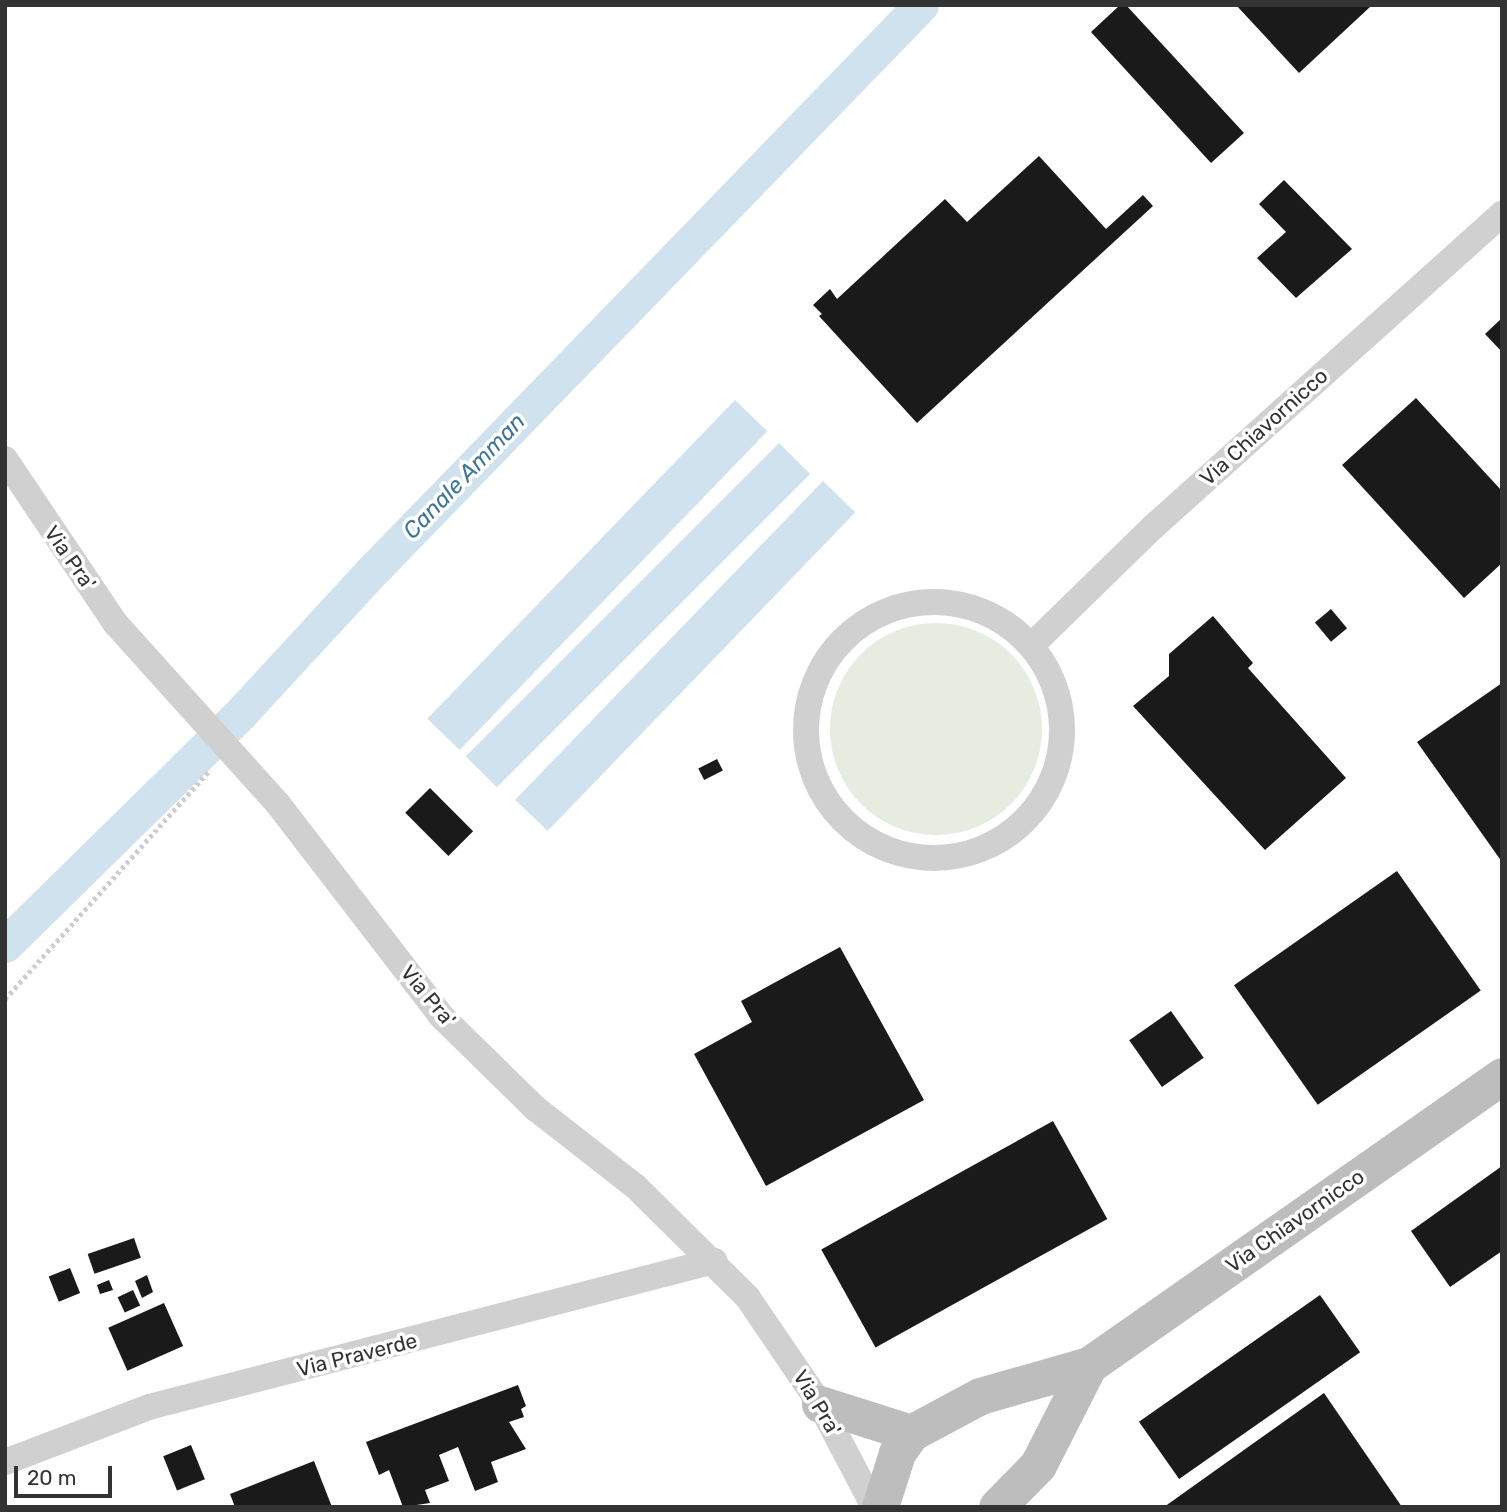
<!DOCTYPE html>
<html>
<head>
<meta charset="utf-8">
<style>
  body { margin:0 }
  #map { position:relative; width:1507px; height:1512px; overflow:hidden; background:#fff; font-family:Rubik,sans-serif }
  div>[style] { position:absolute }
  .green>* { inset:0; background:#e6ecdf }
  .round { border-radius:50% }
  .water>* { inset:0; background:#cfe2ee; transform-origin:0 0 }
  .canal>* { height:35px; margin:-17.5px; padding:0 17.5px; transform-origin:17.5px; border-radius:17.5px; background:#cfe2ee }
  .building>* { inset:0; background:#1a1a1a; transform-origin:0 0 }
  .path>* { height:4.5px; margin-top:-2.25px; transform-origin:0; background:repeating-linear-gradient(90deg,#cdcdcd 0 3.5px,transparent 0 7px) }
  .street>* { height:26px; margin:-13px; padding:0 13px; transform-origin:13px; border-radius:13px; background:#d0d0d0 }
  .street>.ring { margin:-13px; padding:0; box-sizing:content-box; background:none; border:26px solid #d0d0d0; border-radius:50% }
  .secondary>* { height:37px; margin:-18.5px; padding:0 18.5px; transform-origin:18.5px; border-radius:18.5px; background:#bdbdbd }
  span { translate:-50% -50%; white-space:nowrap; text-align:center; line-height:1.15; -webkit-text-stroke:7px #fff; paint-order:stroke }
  .street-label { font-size:21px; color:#333 }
  .water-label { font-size:23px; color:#3f7597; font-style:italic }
  .frame { position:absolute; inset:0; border:7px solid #333; pointer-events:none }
  .scale { position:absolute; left:14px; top:1466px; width:98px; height:32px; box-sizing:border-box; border:4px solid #333; border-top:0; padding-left:9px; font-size:21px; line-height:24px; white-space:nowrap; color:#333; -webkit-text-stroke:5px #fff; paint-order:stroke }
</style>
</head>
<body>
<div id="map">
  <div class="green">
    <div class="round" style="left:830px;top:623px;width:212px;height:212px"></div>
  </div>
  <div class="water">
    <div style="left:735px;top:400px;width:45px;height:443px;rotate:44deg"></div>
    <div style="left:779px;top:443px;width:44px;height:443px;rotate:45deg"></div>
    <div style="left:823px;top:481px;width:45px;height:443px;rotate:44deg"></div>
  </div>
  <div class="canal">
    <div style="left:5px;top:945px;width:331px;rotate:-44.5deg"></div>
    <div style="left:241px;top:713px;width:197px;rotate:-47.3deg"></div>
    <div style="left:375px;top:568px;width:784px;rotate:-45.88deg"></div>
  </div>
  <div class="building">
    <div style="clip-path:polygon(1120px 5px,1126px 5px,1244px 133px,1211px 163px,1091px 32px)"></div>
    <div style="clip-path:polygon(1236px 5px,1369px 5px,1370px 7px,1299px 73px)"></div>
    <div style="clip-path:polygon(1039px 156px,1106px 229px,1143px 195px,1153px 206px,917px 423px,819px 316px,822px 314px,813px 305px,830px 289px,837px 299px,945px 199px,967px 222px)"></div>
    <div style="clip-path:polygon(1284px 180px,1352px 249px,1296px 298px,1257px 258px,1286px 232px,1259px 204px)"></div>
    <div style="clip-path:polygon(1502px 318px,1502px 352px,1485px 334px)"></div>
    <div style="clip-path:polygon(1416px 398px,1502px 491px,1502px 563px,1464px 598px,1342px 465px)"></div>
    <div style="left:1331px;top:609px;width:25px;height:21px;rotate:50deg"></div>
    <div style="clip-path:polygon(1213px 616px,1253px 663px,1248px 668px,1346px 778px,1265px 850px,1133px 706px,1169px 676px,1169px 654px)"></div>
    <div style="clip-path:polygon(1502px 683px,1502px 862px,1417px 742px)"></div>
    <div style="left:717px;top:759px;width:13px;height:21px;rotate:63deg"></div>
    <div style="left:430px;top:788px;width:61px;height:35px;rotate:45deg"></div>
    <div style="left:1397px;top:871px;width:146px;height:199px;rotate:55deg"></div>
    <div style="clip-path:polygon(840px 947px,924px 1100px,766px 1186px,694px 1054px,752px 1022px,741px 1001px)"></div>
    <div style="left:1171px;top:1011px;width:57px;height:51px;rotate:55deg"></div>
    <div style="left:1053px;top:1121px;width:112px;height:265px;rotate:61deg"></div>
    <div style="clip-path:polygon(1502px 1166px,1502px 1251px,1450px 1287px,1411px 1231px)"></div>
    <div style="left:134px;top:1238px;width:21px;height:49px;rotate:71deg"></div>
    <div style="left:70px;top:1268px;width:27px;height:23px;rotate:68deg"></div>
    <div style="clip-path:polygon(147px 1275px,153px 1292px,142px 1298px,135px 1281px)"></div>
    <div style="clip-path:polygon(109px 1280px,113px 1290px,100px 1294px,97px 1285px)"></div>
    <div style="left:133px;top:1290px;width:17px;height:17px;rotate:65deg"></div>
    <div style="left:1320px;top:1295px;width:70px;height:221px;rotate:55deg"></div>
    <div style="left:164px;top:1303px;width:47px;height:61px;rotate:66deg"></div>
    <div style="clip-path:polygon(518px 1385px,526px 1406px,521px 1409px,524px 1417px,509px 1422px,526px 1449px,491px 1462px,498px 1482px,475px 1491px,458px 1447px,439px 1455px,449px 1481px,425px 1490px,430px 1503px,403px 1507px,389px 1470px,379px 1475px,366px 1442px)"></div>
    <div style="clip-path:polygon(1324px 1393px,1402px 1507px,1164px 1507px)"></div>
    <div style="left:191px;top:1445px;width:37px;height:30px;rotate:68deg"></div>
    <div style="clip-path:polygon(314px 1461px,332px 1507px,235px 1507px,230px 1494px)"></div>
  </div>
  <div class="path">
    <div style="left:5px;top:999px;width:307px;rotate:-48.2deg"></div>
  </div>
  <div class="street">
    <div style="left:5px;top:459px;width:199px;rotate:56.1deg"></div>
    <div style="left:116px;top:624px;width:242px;rotate:48deg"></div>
    <div style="left:278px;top:804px;width:267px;rotate:52.4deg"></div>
    <div style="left:441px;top:1016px;width:132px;rotate:44.4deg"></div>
    <div style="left:535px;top:1108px;width:127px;rotate:38deg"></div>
    <div style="left:635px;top:1186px;width:159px;rotate:44.7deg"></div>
    <div style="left:748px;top:1298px;width:128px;rotate:55.8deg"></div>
    <div style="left:820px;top:1404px;width:116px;rotate:62.3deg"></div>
    <div class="ring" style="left:806px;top:602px;width:230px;height:230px"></div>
    <div style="left:1031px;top:646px;width:170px;rotate:-44.3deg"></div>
    <div style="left:1153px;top:527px;width:469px;rotate:-41.9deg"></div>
    <div style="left:5px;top:1462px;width:154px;rotate:-20.9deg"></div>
    <div style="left:149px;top:1407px;width:584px;rotate:-14.49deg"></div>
  </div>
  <div class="secondary">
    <div style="left:820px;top:1404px;width:96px;rotate:17.7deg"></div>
    <div style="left:880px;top:1507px;width:57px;rotate:-72.5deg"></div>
    <div style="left:897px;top:1453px;width:24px;rotate:-55deg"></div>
    <div style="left:911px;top:1433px;width:78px;rotate:-28.2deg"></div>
    <div style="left:980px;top:1396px;width:113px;rotate:-15.9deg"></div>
    <div style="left:1089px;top:1365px;width:504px;rotate:-34.98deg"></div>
    <div style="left:997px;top:1507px;width:59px;rotate:-45.7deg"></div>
    <div style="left:1038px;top:1465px;width:112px;rotate:-63deg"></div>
  </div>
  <div class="street-label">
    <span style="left:1264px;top:427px;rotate:-42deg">Via Chiavornicco</span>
    <span style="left:70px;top:558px;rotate:55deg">Via Pra'</span>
    <span style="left:428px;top:996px;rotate:50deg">Via Pra'</span>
    <span style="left:1295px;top:1221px;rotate:-35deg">Via Chiavornicco</span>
    <span style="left:357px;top:1355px;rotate:-14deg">Via Praverde</span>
    <span style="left:817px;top:1403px;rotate:59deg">Via Pra'</span>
  </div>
  <div class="water-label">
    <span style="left:464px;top:476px;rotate:-46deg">Canale Amman</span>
  </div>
  <div class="frame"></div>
  <div class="scale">20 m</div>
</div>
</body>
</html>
